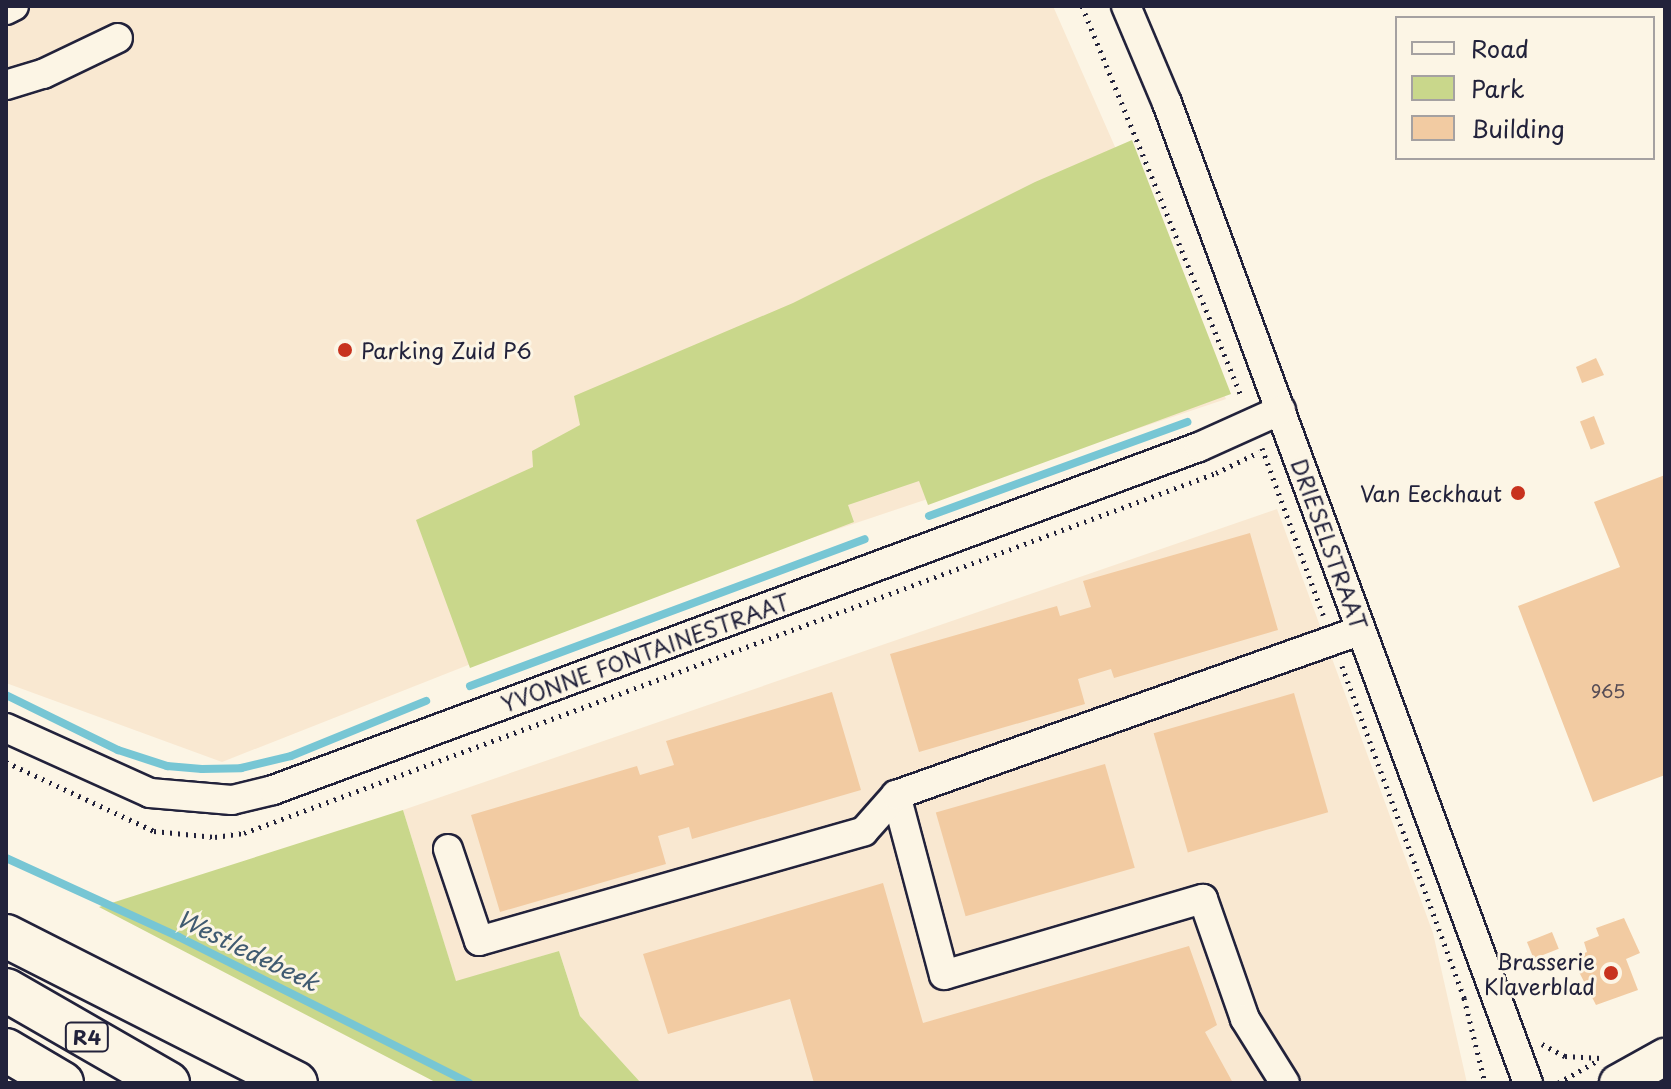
<!DOCTYPE html>
<html>
<head>
<meta charset="utf-8">
<style>
  body { margin:0 }
  #map { position:relative; width:1671px; height:1089px; overflow:hidden; background:#fcf5e5; font-family:"Playpen Sans",sans-serif }
  div>[style] { position:absolute }
  .built>* { inset:0; background:#f9e8d1 }
  .green>* { inset:0; background:#c9d78b }
  .stream>* { height:8px; margin:-4px; padding:0 4px; transform-origin:4px; border-radius:4px; background:#77c6d4 }
  .building>* { inset:0; background:#f2cba2; transform-origin:0 0 }
  .path>* { height:5px; margin-top:-2.5px; transform-origin:0; background:repeating-linear-gradient(90deg,#22223b 0 2px,transparent 0 8px) }
  .roads { filter:drop-shadow(2px 0 #22223b) drop-shadow(-2px 0 #22223b) drop-shadow(0 2px #22223b) drop-shadow(0 -2px #22223b) }
  .minor>* { height:28px; margin:-14px; padding:0 14px; transform-origin:14px; border-radius:14px; background:#fcf5e5 }
  .major>* { height:36px; margin:-18px; padding:0 18px; transform-origin:18px; border-radius:18px; background:#fcf5e5 }
  .highway>* { height:42px; margin:-21px; padding:0 21px; transform-origin:21px; border-radius:21px; background:#fcf5e5 }
  .dots>* { width:22px; height:22px; translate:-50% -50%; box-sizing:border-box; border:4px solid #fcf5e5; border-radius:50% }
  span { translate:-50% -50%; white-space:nowrap; text-align:center; line-height:1.15; -webkit-text-stroke:6px #fcf5e5; paint-order:stroke }
  .number-label { font-size:18px; color:#564c55 }
  .number-label span { -webkit-text-stroke-width:0 }
  .shield-label span { padding:2px 6px; background:#fcf5e5; border:2px solid; border-radius:6px; -webkit-text-stroke-width:0 }
  .shield-label { font-size:20px; color:#22223b; font-weight:700 }
  .poi-label { font-size:22px; color:#22223b }
  .left { translate:0 -50%; text-align:left }
  .right { translate:-100% -50%; text-align:right }
  .street-label { font-size:22px; color:#22223b }
  .water-label { font-size:24px; color:#405b71; font-style:italic }
  .frame { position:absolute; inset:0; border:8px solid #22223b; pointer-events:none }
  .legend { position:absolute; left:1395px; top:16px; width:260px; height:144px; box-sizing:border-box; background:#fcf5e5; border:2px solid #a5a1a1; margin:0; padding:10px 14px; list-style:none; font-size:24px; color:#22223b }
  .legend li { display:flex; align-items:center; gap:16px; height:40px }
  .legend b { width:40px; border:2px solid #a5a1a1 }
</style>
</head>
<body>
<div id="map">
  <div class="built">
    <div style="clip-path:polygon(6px 6px,1053px 6px,1226px 399px,674px 584px,222px 762px,6px 683px)"></div>
    <div style="clip-path:polygon(1277px 509px,1433px 933px,1467px 1083px,641px 1083px,580px 1016px,559px 951px,456px 982px,403px 810px)"></div>
  </div>
  <div class="green">
    <div style="clip-path:polygon(1132px 140px,1231px 394px,928px 505px,919px 481px,848px 505px,854px 522px,470px 668px,416px 520px,533px 467px,532px 451px,580px 425px,574px 396px,793px 303px,1035px 182px)"></div>
    <div style="clip-path:polygon(403px 810px,456px 981px,559px 951px,580px 1016px,641px 1083px,437px 1083px,99px 907px)"></div>
  </div>
  <div class="stream">
    <div style="left:929px;top:516px;width:275px;rotate:-20deg"></div>
    <div style="left:470px;top:686px;width:421px;rotate:-20.4deg"></div>
    <div style="left:6px;top:695px;width:125px;rotate:26.2deg"></div>
    <div style="left:118px;top:750px;width:52px;rotate:18.1deg"></div>
    <div style="left:167px;top:766px;width:35px;rotate:5deg"></div>
    <div style="left:202px;top:769px;width:39px;rotate:-1deg"></div>
    <div style="left:241px;top:768px;width:51px;rotate:-13.5deg"></div>
    <div style="left:291px;top:756px;width:146px;rotate:-22.2deg"></div>
    <div style="left:6px;top:858px;width:190px;rotate:24.5deg"></div>
    <div style="left:179px;top:937px;width:325px;rotate:26.7deg"></div>
  </div>
  <div class="building">
    <div style="clip-path:polygon(1596px 358px,1604px 375px,1582px 383px,1576px 367px)"></div>
    <div style="left:1594px;top:416px;width:30px;height:15px;rotate:69deg"></div>
    <div style="clip-path:polygon(1665px 475px,1665px 775px,1593px 802px,1518px 606px,1620px 567px,1594px 502px)"></div>
    <div style="clip-path:polygon(1250px 533px,1278px 630px,1114px 678px,1111px 669px,1078px 679px,1085px 704px,919px 752px,890px 654px,1057px 606px,1060px 616px,1091px 607px,1083px 581px)"></div>
    <div style="clip-path:polygon(832px 692px,861px 790px,692px 839px,689px 827px,658px 836px,666px 864px,500px 912px,471px 815px,637px 766px,640px 775px,674px 765px,666px 741px)"></div>
    <div style="left:1294px;top:693px;width:124px;height:146px;rotate:74deg"></div>
    <div style="left:1105px;top:764px;width:108px;height:176px;rotate:74deg"></div>
    <div style="clip-path:polygon(883px 883px,923px 1023px,1189px 946px,1217px 1025px,1205px 1032px,1233px 1083px,814px 1083px,790px 999px,668px 1034px,643px 954px)"></div>
    <div style="clip-path:polygon(1624px 918px,1640px 953px,1626px 959px,1638px 990px,1596px 1005px,1578px 970px,1582px 968px,1577px 956px,1587px 952px,1584px 942px,1599px 936px,1596px 928px)"></div>
    <div style="left:1552px;top:932px;width:18px;height:27px;rotate:68deg"></div>
  </div>
  <div class="path">
    <div style="left:1082px;top:6px;width:423px;rotate:67.8deg"></div>
    <div style="left:1262px;top:448px;width:178px;rotate:69.9deg"></div>
    <div style="left:1342px;top:666px;width:354px;rotate:69.8deg"></div>
    <div style="left:1464px;top:998px;width:88px;rotate:76.1deg"></div>
    <div style="left:6px;top:762px;width:163px;rotate:25deg"></div>
    <div style="left:154px;top:831px;width:61px;rotate:5.6deg"></div>
    <div style="left:215px;top:837px;width:29px;rotate:-8deg"></div>
    <div style="left:244px;top:833px;width:1037px;rotate:-20.32deg"></div>
    <div style="left:1216px;top:473px;width:48px;rotate:-26deg"></div>
    <div style="left:1542px;top:1044px;width:26px;rotate:28deg"></div>
    <div style="left:1565px;top:1056px;width:36px;rotate:3deg"></div>
    <div style="left:1558px;top:1083px;width:43px;rotate:-29.6deg"></div>
  </div>
  <div class="roads">
    <div class="minor">
      <div style="left:1126px;top:6px;width:105px;rotate:67.1deg"></div>
      <div style="left:1167px;top:103px;width:1044px;rotate:69.78deg"></div>
      <div style="left:6px;top:10px;width:9px;rotate:-27deg"></div>
      <div style="left:6px;top:85px;width:39px;rotate:-17deg"></div>
      <div style="left:43px;top:74px;width:83px;rotate:-25.6deg"></div>
      <div style="left:6px;top:728px;width:158px;rotate:24.3deg"></div>
      <div style="left:150px;top:793px;width:82px;rotate:4.9deg"></div>
      <div style="left:232px;top:800px;width:42px;rotate:-13.7deg"></div>
      <div style="left:273px;top:790px;width:987px;rotate:-20.33deg"></div>
      <div style="left:1199px;top:447px;width:90px;rotate:-24.3deg"></div>
      <div style="left:896px;top:795px;width:186px;rotate:75.1deg"></div>
      <div style="left:944px;top:975px;width:270px;rotate:-16.4deg"></div>
      <div style="left:1203px;top:899px;width:127px;rotate:70.7deg"></div>
      <div style="left:1245px;top:1019px;width:75px;rotate:58deg"></div>
      <div style="left:448px;top:849px;width:97px;rotate:71.4deg"></div>
      <div style="left:479px;top:941px;width:400px;rotate:-15.9deg"></div>
      <div style="left:864px;top:831px;width:48px;rotate:-48.4deg"></div>
      <div style="left:896px;top:795px;width:493px;rotate:-19.5deg"></div>
    </div>
    <div class="major">
      <div style="left:1618px;top:1083px;width:54px;rotate:-29deg"></div>
    </div>
    <div class="highway">
      <div style="left:6px;top:936px;width:325px;rotate:26.9deg"></div>
      <div style="left:6px;top:990px;width:187px;rotate:29.9deg"></div>
      <div style="left:6px;top:1050px;width:65px;rotate:30.5deg"></div>
    </div>
  </div>
  <div class="dots">
    <div style="left:345px;top:350px;background:#c8321e"></div>
    <div style="left:1518px;top:493px;background:#c8321e"></div>
    <div style="left:1611px;top:973px;background:#c8321e"></div>
  </div>
  <div class="number-label">
    <span style="left:1608px;top:691px">965</span>
  </div>
  <div class="shield-label">
    <span style="left:87px;top:1037px">R4</span>
  </div>
  <div class="poi-label">
    <span class="left" style="left:361px;top:350px">Parking Zuid P6</span>
    <span class="right" style="left:1502px;top:493px">Van Eeckhaut</span>
    <span class="right" style="left:1595px;top:973px">Brasserie<br>Klaverblad</span>
  </div>
  <div class="street-label">
    <span style="left:1330px;top:544px;rotate:70deg">DRIESELSTRAAT</span>
    <span style="left:645px;top:652px;rotate:-20deg">YVONNE FONTAINESTRAAT</span>
  </div>
  <div class="water-label">
    <span style="left:248px;top:950px;rotate:26deg">Westledebeek</span>
  </div>
  <div class="frame"></div>
  <ul class="legend">
  <li><b style="height:10px;background:#fcf5e5"></b>Road</li>
  <li><b style="height:22px;background:#c9d78b"></b>Park</li>
  <li><b style="height:22px;background:#f2cba2"></b>Building</li>
  </ul>
</div>
</body>
</html>
